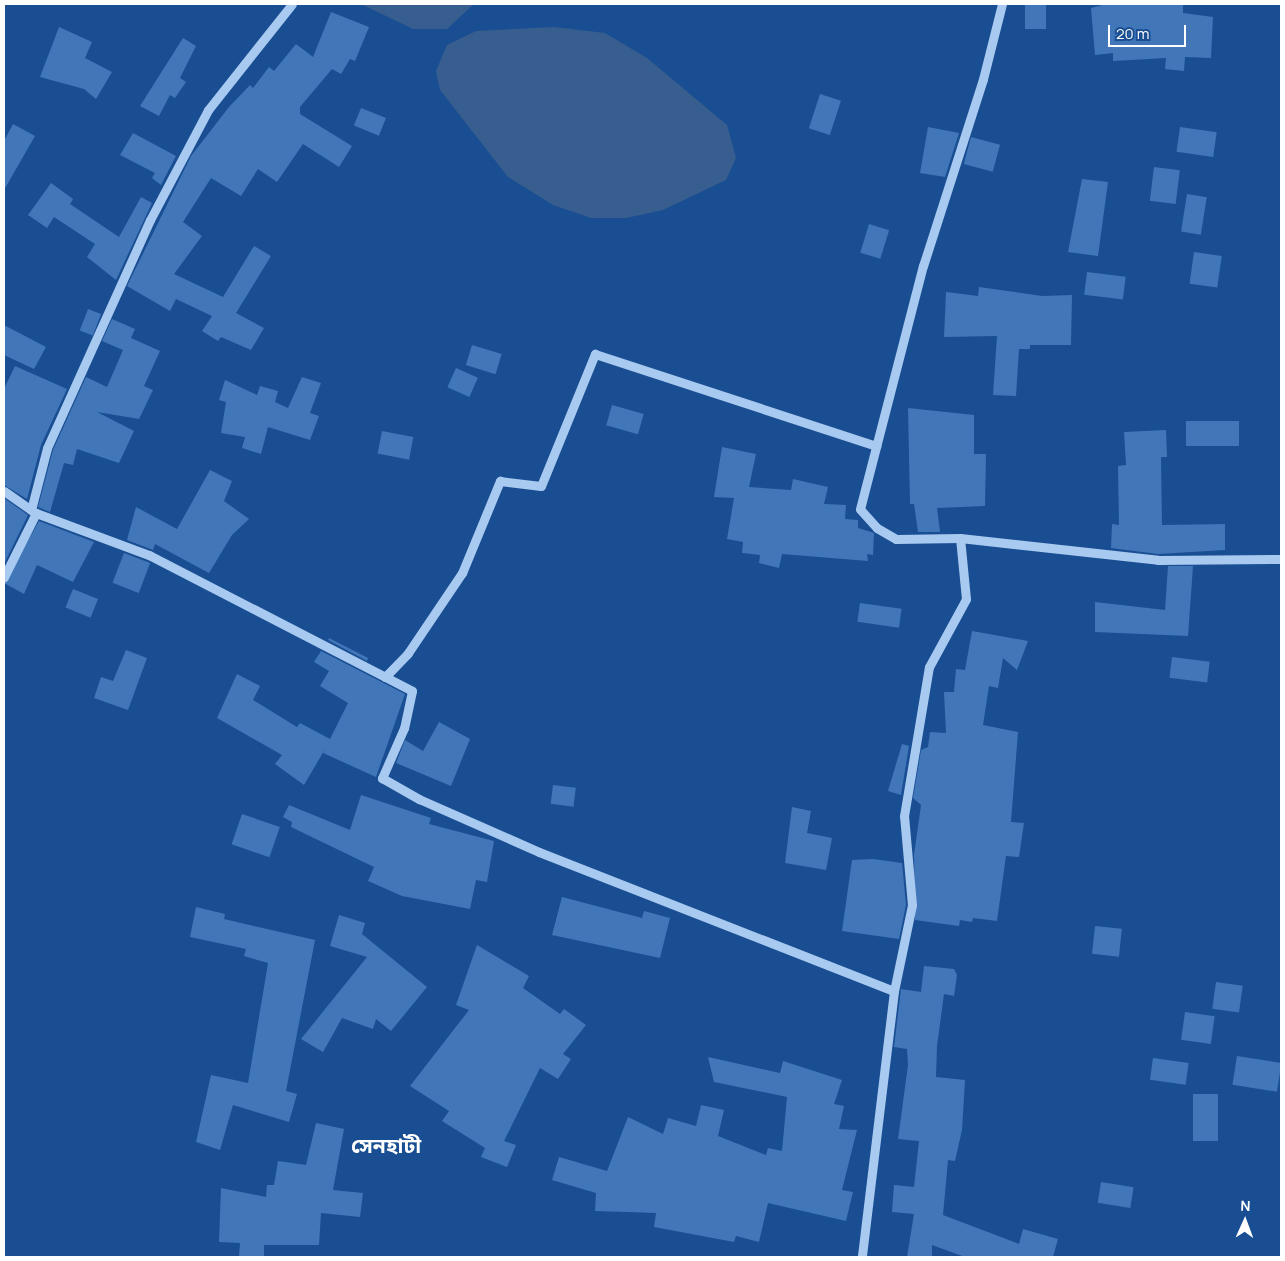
<!DOCTYPE html>
<html>
<head>
<meta charset="utf-8">
<style>
  body { margin:0 }
  #map { position:relative; width:1285px; height:1261px; overflow:hidden; background:#194e92; font-family:Manrope,"Noto Sans Bengali",sans-serif }
  div>[style] { position:absolute }
  .water>* { inset:0; background:#375e8f }
  .building>* { inset:0; background:#4177b9; transform-origin:0 0 }
  .minor>* { height:9px; margin:-4.5px; padding:0 4.5px; transform-origin:4.5px; border-radius:4.5px; background:#a8c9f0 }
  span { translate:-50% -50%; white-space:nowrap; text-align:center; line-height:1.15; -webkit-text-stroke:4px #194e92; paint-order:stroke }
  .district-label { font-size:21px; color:#fff; font-weight:700 }
  .frame { position:absolute; inset:0; border:5px solid #fff; pointer-events:none }
  .north { position:absolute; left:1220px; top:1196px; width:50px; height:50px; -webkit-text-stroke:4px #194e92; paint-order:stroke; rotate:2deg; font-size:14px; font-weight:700; line-height:20px; text-align:center; color:#fff }
  .north::after { content:''; display:block; margin:auto; width:18px; height:22px; background:#fff; clip-path:polygon(50% 0,100% 100%,50% 72%,0 100%) }
  .scale { position:absolute; left:1108px; top:25px; width:78px; height:22px; box-sizing:border-box; border:2px solid #fff; border-top:0; padding-left:6px; font-size:15px; line-height:18px; white-space:nowrap; color:#fff; -webkit-text-stroke:4px #194e92; paint-order:stroke }
</style>
</head>
<body>
<div id="map">
  <div class="water">
    <div style="clip-path:polygon(361px 4px,474px 4px,447px 29px,413px 29px)"></div>
    <div style="clip-path:polygon(554px 27px,605px 33px,647px 58px,727px 125px,736px 158px,726px 180px,663px 210px,626px 218px,591px 218px,553px 205px,508px 177px,440px 90px,436px 71px,447px 45px,476px 31px)"></div>
  </div>
  <div class="building">
    <div style="left:1025px;top:4px;width:21px;height:25px"></div>
    <div style="clip-path:polygon(1106px 4px,1183px 4px,1183px 13px,1213px 17px,1211px 58px,1185px 57px,1184px 71px,1165px 69px,1166px 58px,1113px 61px,1113px 53px,1095px 55px,1091px 8px)"></div>
    <div style="clip-path:polygon(331px 12px,369px 27px,355px 61px,350px 59px,341px 74px,332px 69px,300px 107px,300px 114px,352px 146px,339px 167px,303px 144px,277px 182px,258px 169px,241px 196px,211px 178px,183px 222px,202px 236px,174px 274px,223px 297px,254px 246px,271px 256px,236px 313px,264px 328px,251px 350px,221px 337px,218px 341px,202px 331px,212px 316px,176px 299px,170px 311px,127px 286px,191px 156px,229px 107px,250px 85px,253px 88px,269px 67px,274px 71px,296px 44px,313px 57px)"></div>
    <div style="clip-path:polygon(59px 27px,92px 42px,85px 58px,112px 72px,96px 99px,84px 89px,40px 77px)"></div>
    <div style="clip-path:polygon(183px 38px,196px 46px,180px 78px,186px 82px,175px 98px,170px 95px,159px 116px,140px 106px)"></div>
    <div style="left:820px;top:94px;width:22px;height:36px;rotate:18deg"></div>
    <div style="left:361px;top:108px;width:27px;height:19px;rotate:22deg"></div>
    <div style="clip-path:polygon(13px 124px,35px 136px,4px 190px,4px 141px)"></div>
    <div style="clip-path:polygon(928px 127px,959px 133px,945px 177px,920px 173px)"></div>
    <div style="left:1180px;top:127px;width:37px;height:25px;rotate:8deg"></div>
    <div style="clip-path:polygon(133px 133px,176px 156px,161px 185px,152px 178px,155px 173px,120px 155px)"></div>
    <div style="left:971px;top:137px;width:30px;height:28px;rotate:15deg"></div>
    <div style="left:1154px;top:167px;width:26px;height:34px;rotate:7deg"></div>
    <div style="clip-path:polygon(1082px 179px,1108px 182px,1098px 256px,1068px 252px)"></div>
    <div style="clip-path:polygon(51px 183px,73px 199px,70px 204px,119px 237px,141px 197px,152px 203px,116px 280px,87px 257px,95px 244px,54px 217px,47px 228px,28px 215px)"></div>
    <div style="left:1187px;top:194px;width:20px;height:38px;rotate:9deg"></div>
    <div style="left:869px;top:224px;width:21px;height:30px;rotate:17deg"></div>
    <div style="left:1194px;top:252px;width:28px;height:32px;rotate:8deg"></div>
    <div style="left:1087px;top:272px;width:39px;height:23px;rotate:7deg"></div>
    <div style="clip-path:polygon(979px 287px,1042px 296px,1072px 295px,1071px 345px,1030px 345px,1030px 349px,1019px 349px,1016px 396px,993px 395px,997px 336px,944px 337px,946px 292px,978px 296px)"></div>
    <div style="left:88px;top:309px;width:14px;height:23px;rotate:21deg"></div>
    <div style="clip-path:polygon(112px 319px,135px 329px,131px 338px,160px 351px,144px 386px,153px 390px,139px 419px,97px 412px,134px 431px,119px 463px,77px 449px,73px 465px,64px 463px,50px 512px,38px 507px,53px 450px,86px 377px,107px 387px,123px 350px,102px 341px)"></div>
    <div style="clip-path:polygon(4px 325px,46px 347px,34px 369px,4px 355px)"></div>
    <div style="left:472px;top:345px;width:31px;height:21px;rotate:17deg"></div>
    <div style="clip-path:polygon(15px 366px,67px 389px,41px 445px,27px 499px,4px 485px,4px 389px)"></div>
    <div style="left:456px;top:368px;width:24px;height:21px;rotate:24deg"></div>
    <div style="clip-path:polygon(302px 377px,321px 383px,310px 413px,319px 416px,310px 440px,268px 427px,261px 454px,242px 448px,245px 437px,221px 433px,226px 402px,219px 400px,225px 380px,257px 395px,260px 386px,278px 391px,275px 402px,288px 408px)"></div>
    <div style="left:612px;top:405px;width:33px;height:21px;rotate:16deg"></div>
    <div style="clip-path:polygon(908px 408px,974px 415px,974px 454px,986px 454px,985px 506px,937px 508px,940px 532px,918px 532px,914px 504px,910px 504px)"></div>
    <div style="left:1239px;top:421px;width:25px;height:53px;rotate:90deg"></div>
    <div style="clip-path:polygon(1166px 430px,1167px 457px,1161px 457px,1162px 525px,1225px 524px,1225px 550px,1158px 554px,1111px 548px,1112px 524px,1119px 525px,1118px 466px,1126px 465px,1124px 432px)"></div>
    <div style="left:382px;top:431px;width:32px;height:23px;rotate:11deg"></div>
    <div style="clip-path:polygon(722px 447px,756px 454px,749px 487px,791px 490px,793px 479px,828px 487px,824px 504px,846px 505px,845px 519px,858px 520px,858px 528px,874px 533px,873px 555px,867px 554px,868px 561px,782px 554px,779px 568px,759px 563px,760px 555px,742px 553px,743px 542px,727px 539px,734px 498px,714px 497px)"></div>
    <div style="clip-path:polygon(210px 470px,232px 481px,224px 501px,249px 519px,232px 535px,209px 573px,155px 544px,153px 550px,127px 540px,136px 507px,177px 529px)"></div>
    <div style="clip-path:polygon(4px 498px,28px 515px,4px 564px)"></div>
    <div style="clip-path:polygon(39px 521px,94px 542px,73px 582px,37px 565px,24px 594px,4px 583px)"></div>
    <div style="left:124px;top:553px;width:28px;height:32px;rotate:21deg"></div>
    <div style="clip-path:polygon(1168px 566px,1193px 566px,1188px 636px,1095px 632px,1095px 602px,1165px 610px)"></div>
    <div style="left:73px;top:589px;width:27px;height:20px;rotate:22deg"></div>
    <div style="left:860px;top:603px;width:42px;height:19px;rotate:8deg"></div>
    <div style="clip-path:polygon(972px 631px,1028px 641px,1017px 670px,1003px 658px,998px 688px,989px 686px,983px 725px,1018px 732px,1011px 822px,1024px 823px,1019px 857px,1006px 856px,997px 921px,973px 918px,972px 922px,960px 920px,959px 926px,915px 920px,914px 855px,921px 805px,913px 798px,921px 750px,928px 747px,930px 732px,946px 733px,944px 692px,954px 692px,956px 669px,965px 670px)"></div>
    <div style="clip-path:polygon(329px 638px,368px 658px,367px 661px,328px 640px)"></div>
    <div style="clip-path:polygon(126px 650px,147px 658px,128px 710px,94px 698px,101px 677px,113px 681px)"></div>
    <div style="clip-path:polygon(321px 651px,405px 694px,376px 777px,323px 753px,328px 744px,304px 785px,275px 764px,282px 755px,217px 718px,237px 674px,260px 686px,253px 700px,297px 727px,300px 723px,330px 739px,348px 703px,320px 686px,329px 671px,314px 662px)"></div>
    <div style="left:1172px;top:657px;width:38px;height:21px;rotate:7deg"></div>
    <div style="clip-path:polygon(439px 722px,470px 739px,451px 786px,396px 763px,405px 740px,423px 751px)"></div>
    <div style="clip-path:polygon(902px 744px,909px 746px,901px 795px,888px 791px)"></div>
    <div style="left:553px;top:785px;width:23px;height:19px;rotate:7deg"></div>
    <div style="clip-path:polygon(361px 795px,431px 818px,429px 824px,494px 841px,487px 882px,476px 880px,470px 909px,402px 896px,368px 881px,374px 867px,291px 827px,292px 822px,283px 817px,289px 805px,350px 830px)"></div>
    <div style="clip-path:polygon(792px 807px,811px 811px,807px 833px,832px 838px,826px 870px,785px 863px)"></div>
    <div style="left:242px;top:814px;width:40px;height:32px;rotate:19deg"></div>
    <div style="clip-path:polygon(873px 859px,902px 863px,906px 905px,899px 939px,842px 931px,852px 860px)"></div>
    <div style="clip-path:polygon(562px 897px,642px 918px,644px 911px,670px 918px,660px 958px,552px 935px)"></div>
    <div style="clip-path:polygon(196px 907px,225px 914px,224px 919px,315px 940px,286px 1091px,297px 1094px,289px 1122px,233px 1105px,220px 1150px,196px 1142px,211px 1075px,248px 1083px,268px 963px,244px 956px,246px 949px,190px 937px)"></div>
    <div style="clip-path:polygon(339px 915px,365px 923px,362px 934px,427px 987px,391px 1031px,376px 1019px,373px 1029px,342px 1018px,323px 1052px,301px 1039px,367px 957px,330px 946px)"></div>
    <div style="left:1095px;top:926px;width:27px;height:28px;rotate:6deg"></div>
    <div style="clip-path:polygon(477px 945px,529px 976px,523px 988px,560px 1014px,564px 1009px,586px 1025px,563px 1054px,571px 1059px,558px 1079px,540px 1068px,504px 1141px,516px 1145px,507px 1167px,481px 1157px,485px 1148px,442px 1121px,449px 1111px,410px 1086px,469px 1010px,456px 1005px)"></div>
    <div style="clip-path:polygon(924px 966px,954px 969px,957px 975px,954px 996px,944px 994px,937px 1046px,936px 1077px,965px 1080px,962px 1130px,955px 1161px,948px 1160px,943px 1215px,1019px 1244px,1023px 1229px,1058px 1239px,1053px 1257px,965px 1257px,932px 1245px,932px 1257px,907px 1257px,914px 1214px,892px 1212px,894px 1185px,914px 1187px,919px 1141px,898px 1139px,908px 1065px,907px 1049px,894px 1047px,901px 989px,921px 992px)"></div>
    <div style="left:1216px;top:982px;width:27px;height:27px;rotate:8deg"></div>
    <div style="left:1185px;top:1012px;width:30px;height:28px;rotate:8deg"></div>
    <div style="left:1237px;top:1056px;width:45px;height:29px;rotate:9deg"></div>
    <div style="clip-path:polygon(708px 1057px,780px 1073px,783px 1061px,842px 1080px,834px 1104px,844px 1106px,839px 1129px,857px 1130px,842px 1190px,853px 1192px,846px 1221px,768px 1203px,759px 1242px,736px 1236px,734px 1242px,654px 1227px,656px 1213px,595px 1211px,596px 1193px,552px 1180px,559px 1157px,607px 1171px,628px 1117px,663px 1134px,668px 1118px,696px 1126px,701px 1105px,724px 1110px,718px 1136px,766px 1155px,768px 1148px,782px 1151px,787px 1097px,714px 1082px)"></div>
    <div style="left:1153px;top:1058px;width:36px;height:22px;rotate:8deg"></div>
    <div style="left:1193px;top:1094px;width:25px;height:47px"></div>
    <div style="clip-path:polygon(316px 1123px,344px 1129px,333px 1190px,363px 1193px,360px 1217px,321px 1213px,319px 1245px,264px 1245px,264px 1257px,239px 1257px,240px 1243px,219px 1242px,221px 1188px,266px 1197px,267px 1185px,274px 1185px,278px 1161px,306px 1165px)"></div>
    <div style="left:1101px;top:1182px;width:33px;height:21px;rotate:9deg"></div>
  </div>
  <div class="minor">
    <div style="left:4px;top:491px;width:39px;rotate:35deg"></div>
    <div style="left:36px;top:513px;width:72px;rotate:116.6deg"></div>
    <div style="left:31px;top:510px;width:64px;rotate:-75.5deg"></div>
    <div style="left:47px;top:448px;width:250px;rotate:-65.7deg"></div>
    <div style="left:150px;top:220px;width:124px;rotate:-62.2deg"></div>
    <div style="left:208px;top:110px;width:135px;rotate:-51.6deg"></div>
    <div style="left:36px;top:513px;width:121px;rotate:20.4deg"></div>
    <div style="left:149px;top:555px;width:296px;rotate:27.3deg"></div>
    <div style="left:412px;top:691px;width:38px;rotate:102deg"></div>
    <div style="left:404px;top:728px;width:55px;rotate:113.7deg"></div>
    <div style="left:382px;top:778px;width:43px;rotate:29.6deg"></div>
    <div style="left:419px;top:799px;width:131px;rotate:23.8deg"></div>
    <div style="left:539px;top:852px;width:381px;rotate:21.4deg"></div>
    <div style="left:894px;top:991px;width:268px;rotate:96.9deg"></div>
    <div style="left:960px;top:538px;width:64px;rotate:179.1deg"></div>
    <div style="left:896px;top:539px;width:22px;rotate:-150deg"></div>
    <div style="left:877px;top:528px;width:25px;rotate:-132deg"></div>
    <div style="left:860px;top:509px;width:251px;rotate:-75.5deg"></div>
    <div style="left:923px;top:266px;width:196px;rotate:-72.2deg"></div>
    <div style="left:983px;top:79px;width:77px;rotate:-75.8deg"></div>
    <div style="left:385px;top:677px;width:33px;rotate:-46deg"></div>
    <div style="left:408px;top:653px;width:97px;rotate:-56deg"></div>
    <div style="left:462px;top:573px;width:100px;rotate:-67.6deg"></div>
    <div style="left:500px;top:481px;width:41px;rotate:7deg"></div>
    <div style="left:541px;top:486px;width:143px;rotate:-67.8deg"></div>
    <div style="left:595px;top:354px;width:296px;rotate:18.1deg"></div>
    <div style="left:894px;top:991px;width:88px;rotate:-78.2deg"></div>
    <div style="left:912px;top:905px;width:89px;rotate:-95.1deg"></div>
    <div style="left:904px;top:816px;width:151px;rotate:-80.5deg"></div>
    <div style="left:929px;top:667px;width:77px;rotate:-61.4deg"></div>
    <div style="left:966px;top:599px;width:61px;rotate:-95.6deg"></div>
    <div style="left:960px;top:538px;width:199px;rotate:6.3deg"></div>
    <div style="left:1158px;top:560px;width:123px;rotate:-0.5deg"></div>
  </div>
  <div class="district-label">
    <span style="left:386px;top:1145px">সেনহাটী</span>
  </div>
  <div class="frame"></div>
  <div class="north">N</div>
  <div class="scale">20 m</div>
</div>
</body>
</html>
